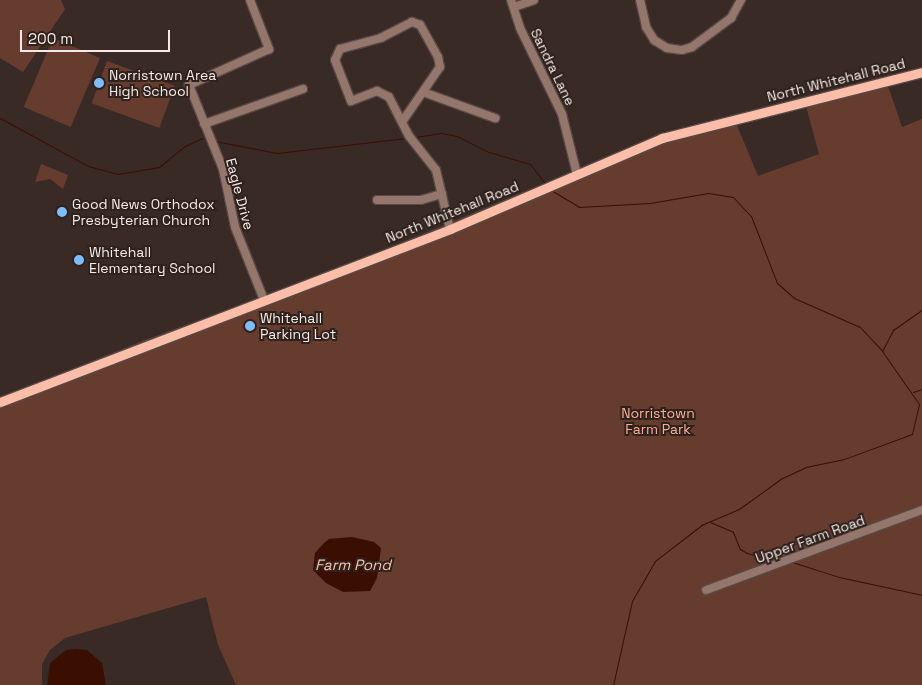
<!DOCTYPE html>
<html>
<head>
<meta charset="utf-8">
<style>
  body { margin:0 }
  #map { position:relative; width:922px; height:685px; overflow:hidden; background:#392a26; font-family:"Space Grotesk",sans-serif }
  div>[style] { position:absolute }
  .green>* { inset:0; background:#663c2f; transform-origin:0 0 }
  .water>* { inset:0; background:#3b0e02 }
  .stream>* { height:1px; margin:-0.5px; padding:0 0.5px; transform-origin:0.5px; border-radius:0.5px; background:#3b0e02 }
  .roads { filter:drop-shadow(1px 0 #574945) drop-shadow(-1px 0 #574945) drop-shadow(0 1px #574945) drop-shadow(0 -1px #574945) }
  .minor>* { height:8px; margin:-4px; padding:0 4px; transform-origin:4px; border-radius:4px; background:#95766c }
  .major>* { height:9px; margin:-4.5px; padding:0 4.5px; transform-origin:4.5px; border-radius:4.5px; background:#fcbda9 }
  .dots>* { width:14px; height:14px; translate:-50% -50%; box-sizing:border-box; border:2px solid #2f211c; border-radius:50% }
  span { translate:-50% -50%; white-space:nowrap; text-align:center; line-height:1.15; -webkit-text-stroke:4px #2f211c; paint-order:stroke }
  .street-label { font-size:14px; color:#f5eae7 }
  .poi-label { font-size:14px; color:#f5eae7 }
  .left { translate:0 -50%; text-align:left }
  .park-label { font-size:14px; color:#fdaf96 }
  .water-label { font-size:15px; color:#fcc1ae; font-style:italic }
  .scale { position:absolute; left:20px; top:30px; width:150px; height:22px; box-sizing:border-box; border:2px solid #f5eae7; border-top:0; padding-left:6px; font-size:15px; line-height:18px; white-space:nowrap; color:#f5eae7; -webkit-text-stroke:4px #2f211c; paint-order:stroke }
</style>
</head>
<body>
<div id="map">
  <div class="green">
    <div style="clip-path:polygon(0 0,61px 0,65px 9px,23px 72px,0 58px)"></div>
    <div style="left:53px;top:38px;width:51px;height:75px;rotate:23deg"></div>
    <div style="left:107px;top:61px;width:72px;height:45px;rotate:20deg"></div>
    <div style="clip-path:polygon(887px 83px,902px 127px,922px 119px,922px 685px,236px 685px,218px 645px,206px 597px,65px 638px,50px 650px,42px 664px,42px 685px,0 685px,0 398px,145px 340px,346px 266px,651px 139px,734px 118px,758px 176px,819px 154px,804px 99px)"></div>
    <div style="clip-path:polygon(41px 164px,68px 175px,63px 189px,50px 179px,35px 182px)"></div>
  </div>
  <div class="water">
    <div style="clip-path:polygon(352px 537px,374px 542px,381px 548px,377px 578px,370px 591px,343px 592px,326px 583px,313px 570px,315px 553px,324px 543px,329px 539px)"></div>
    <div style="clip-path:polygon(76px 649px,87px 650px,102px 663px,106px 685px,47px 685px,50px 663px,66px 650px)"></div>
  </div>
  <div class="stream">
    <div style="left:0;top:118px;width:100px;rotate:28.6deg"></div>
    <div style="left:88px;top:166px;width:31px;rotate:15deg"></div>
    <div style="left:118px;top:174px;width:42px;rotate:-9.7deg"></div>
    <div style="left:159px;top:167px;width:33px;rotate:-39deg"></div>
    <div style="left:185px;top:146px;width:19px;rotate:-25deg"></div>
    <div style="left:415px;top:137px;width:26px;rotate:-9deg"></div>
    <div style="left:441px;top:133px;width:16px;rotate:11deg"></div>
    <div style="left:457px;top:136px;width:36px;rotate:27deg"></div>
    <div style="left:489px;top:152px;width:43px;rotate:16.3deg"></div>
    <div style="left:530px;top:164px;width:24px;rotate:52deg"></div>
    <div style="left:215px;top:141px;width:63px;rotate:11deg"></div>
    <div style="left:277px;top:153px;width:130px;rotate:-6.6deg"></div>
    <div style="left:551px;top:190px;width:33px;rotate:31deg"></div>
    <div style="left:579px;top:207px;width:71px;rotate:-3.2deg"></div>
    <div style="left:650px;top:203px;width:59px;rotate:-9.8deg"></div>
    <div style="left:708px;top:193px;width:25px;rotate:9deg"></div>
    <div style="left:733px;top:197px;width:26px;rotate:47deg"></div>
    <div style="left:751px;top:216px;width:72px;rotate:68.8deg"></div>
    <div style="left:777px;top:283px;width:23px;rotate:41deg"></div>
    <div style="left:794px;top:298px;width:72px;rotate:23.7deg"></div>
    <div style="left:860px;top:327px;width:33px;rotate:47deg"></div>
    <div style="left:882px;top:351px;width:65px;rotate:55.1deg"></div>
    <div style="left:919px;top:404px;width:31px;rotate:103deg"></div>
    <div style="left:912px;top:434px;width:72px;rotate:159.8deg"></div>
    <div style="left:844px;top:459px;width:39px;rotate:168deg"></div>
    <div style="left:806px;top:467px;width:26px;rotate:155deg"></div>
    <div style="left:782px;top:478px;width:53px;rotate:144.2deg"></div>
    <div style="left:739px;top:509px;width:39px;rotate:157deg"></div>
    <div style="left:703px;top:524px;width:61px;rotate:142.4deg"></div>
    <div style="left:655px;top:561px;width:46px;rotate:119.9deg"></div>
    <div style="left:632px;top:601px;width:86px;rotate:102.7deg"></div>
    <div style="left:882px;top:351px;width:24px;rotate:-62deg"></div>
    <div style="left:893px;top:330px;width:35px;rotate:-35deg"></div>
    <div style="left:913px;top:392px;width:9px;rotate:-18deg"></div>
    <div style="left:710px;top:522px;width:25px;rotate:23deg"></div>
    <div style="left:733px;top:532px;width:18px;rotate:68deg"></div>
    <div style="left:740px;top:549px;width:8px;rotate:30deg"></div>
    <div style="left:747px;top:553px;width:16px;rotate:15deg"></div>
    <div style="left:762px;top:557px;width:11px;rotate:-22deg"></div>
    <div style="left:772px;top:553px;width:13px;rotate:23deg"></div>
    <div style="left:792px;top:562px;width:49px;rotate:17.7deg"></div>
    <div style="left:839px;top:577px;width:85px;rotate:12.2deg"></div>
  </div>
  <div class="roads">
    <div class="minor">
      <div style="left:250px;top:0;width:53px;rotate:68.8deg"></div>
      <div style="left:269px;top:49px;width:88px;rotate:155.8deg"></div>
      <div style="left:189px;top:85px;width:91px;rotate:68deg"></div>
      <div style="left:223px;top:169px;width:59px;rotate:78.3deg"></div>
      <div style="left:235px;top:227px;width:79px;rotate:68.3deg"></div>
      <div style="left:511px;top:0;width:29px;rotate:72deg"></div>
      <div style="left:520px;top:28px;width:96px;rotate:64deg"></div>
      <div style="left:562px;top:114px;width:62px;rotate:76deg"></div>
      <div style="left:640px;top:0;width:28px;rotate:77deg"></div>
      <div style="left:646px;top:27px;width:15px;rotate:58deg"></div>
      <div style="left:654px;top:40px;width:15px;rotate:32deg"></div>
      <div style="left:667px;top:48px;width:15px;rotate:8deg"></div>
      <div style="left:682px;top:50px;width:10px;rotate:-17deg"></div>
      <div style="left:692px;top:47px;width:49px;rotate:-36.6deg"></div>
      <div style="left:731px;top:18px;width:21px;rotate:-61deg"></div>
      <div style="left:514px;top:7px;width:21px;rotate:-19deg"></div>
      <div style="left:423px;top:92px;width:77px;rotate:19.9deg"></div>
      <div style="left:402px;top:122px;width:67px;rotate:-55.4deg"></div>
      <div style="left:440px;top:67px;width:10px;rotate:-101deg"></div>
      <div style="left:438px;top:57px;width:37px;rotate:-119deg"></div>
      <div style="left:420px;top:25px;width:9px;rotate:-159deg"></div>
      <div style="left:412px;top:22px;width:35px;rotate:153deg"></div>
      <div style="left:381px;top:38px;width:42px;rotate:165deg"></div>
      <div style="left:340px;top:49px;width:12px;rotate:114deg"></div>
      <div style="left:335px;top:60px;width:44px;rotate:68.7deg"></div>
      <div style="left:351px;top:101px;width:28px;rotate:-21deg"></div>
      <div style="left:377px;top:91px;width:13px;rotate:27deg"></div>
      <div style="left:389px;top:97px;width:44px;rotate:62.9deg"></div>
      <div style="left:409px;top:136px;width:43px;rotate:51.5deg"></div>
      <div style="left:436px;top:170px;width:61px;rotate:76.7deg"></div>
      <div style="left:204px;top:124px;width:105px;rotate:-19.5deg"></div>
      <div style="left:377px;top:200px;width:44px"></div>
      <div style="left:421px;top:200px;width:22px;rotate:-16deg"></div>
      <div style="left:706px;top:590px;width:230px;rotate:-20.3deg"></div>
    </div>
    <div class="major">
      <div style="left:0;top:402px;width:482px;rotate:-21deg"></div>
      <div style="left:450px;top:229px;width:231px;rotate:-23.2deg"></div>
      <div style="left:662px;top:138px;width:268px;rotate:-14.2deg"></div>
    </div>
  </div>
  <div class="dots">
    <div style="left:99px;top:83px;background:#7ebdf9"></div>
    <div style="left:62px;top:212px;background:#7ebdf9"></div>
    <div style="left:79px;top:260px;background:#7ebdf9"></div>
    <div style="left:250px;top:326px;background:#7ebdf9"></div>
  </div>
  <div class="street-label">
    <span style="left:553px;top:67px;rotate:64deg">Sandra Lane</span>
    <span style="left:836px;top:80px;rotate:-14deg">North Whitehall Road</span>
    <span style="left:240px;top:194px;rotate:75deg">Eagle Drive</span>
    <span style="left:452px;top:212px;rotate:-22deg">North Whitehall Road</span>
    <span style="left:810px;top:539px;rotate:-20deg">Upper Farm Road</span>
  </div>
  <div class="poi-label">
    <span class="left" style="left:109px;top:83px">Norristown Area<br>High School</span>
    <span class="left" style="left:72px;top:212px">Good News Orthodox<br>Presbyterian Church</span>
    <span class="left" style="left:89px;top:260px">Whitehall<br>Elementary School</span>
    <span class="left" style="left:260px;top:326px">Whitehall<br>Parking Lot</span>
  </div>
  <div class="park-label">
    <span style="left:658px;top:421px">Norristown<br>Farm Park</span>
  </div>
  <div class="water-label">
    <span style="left:353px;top:565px">Farm Pond</span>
  </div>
  <div class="scale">200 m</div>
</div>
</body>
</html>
